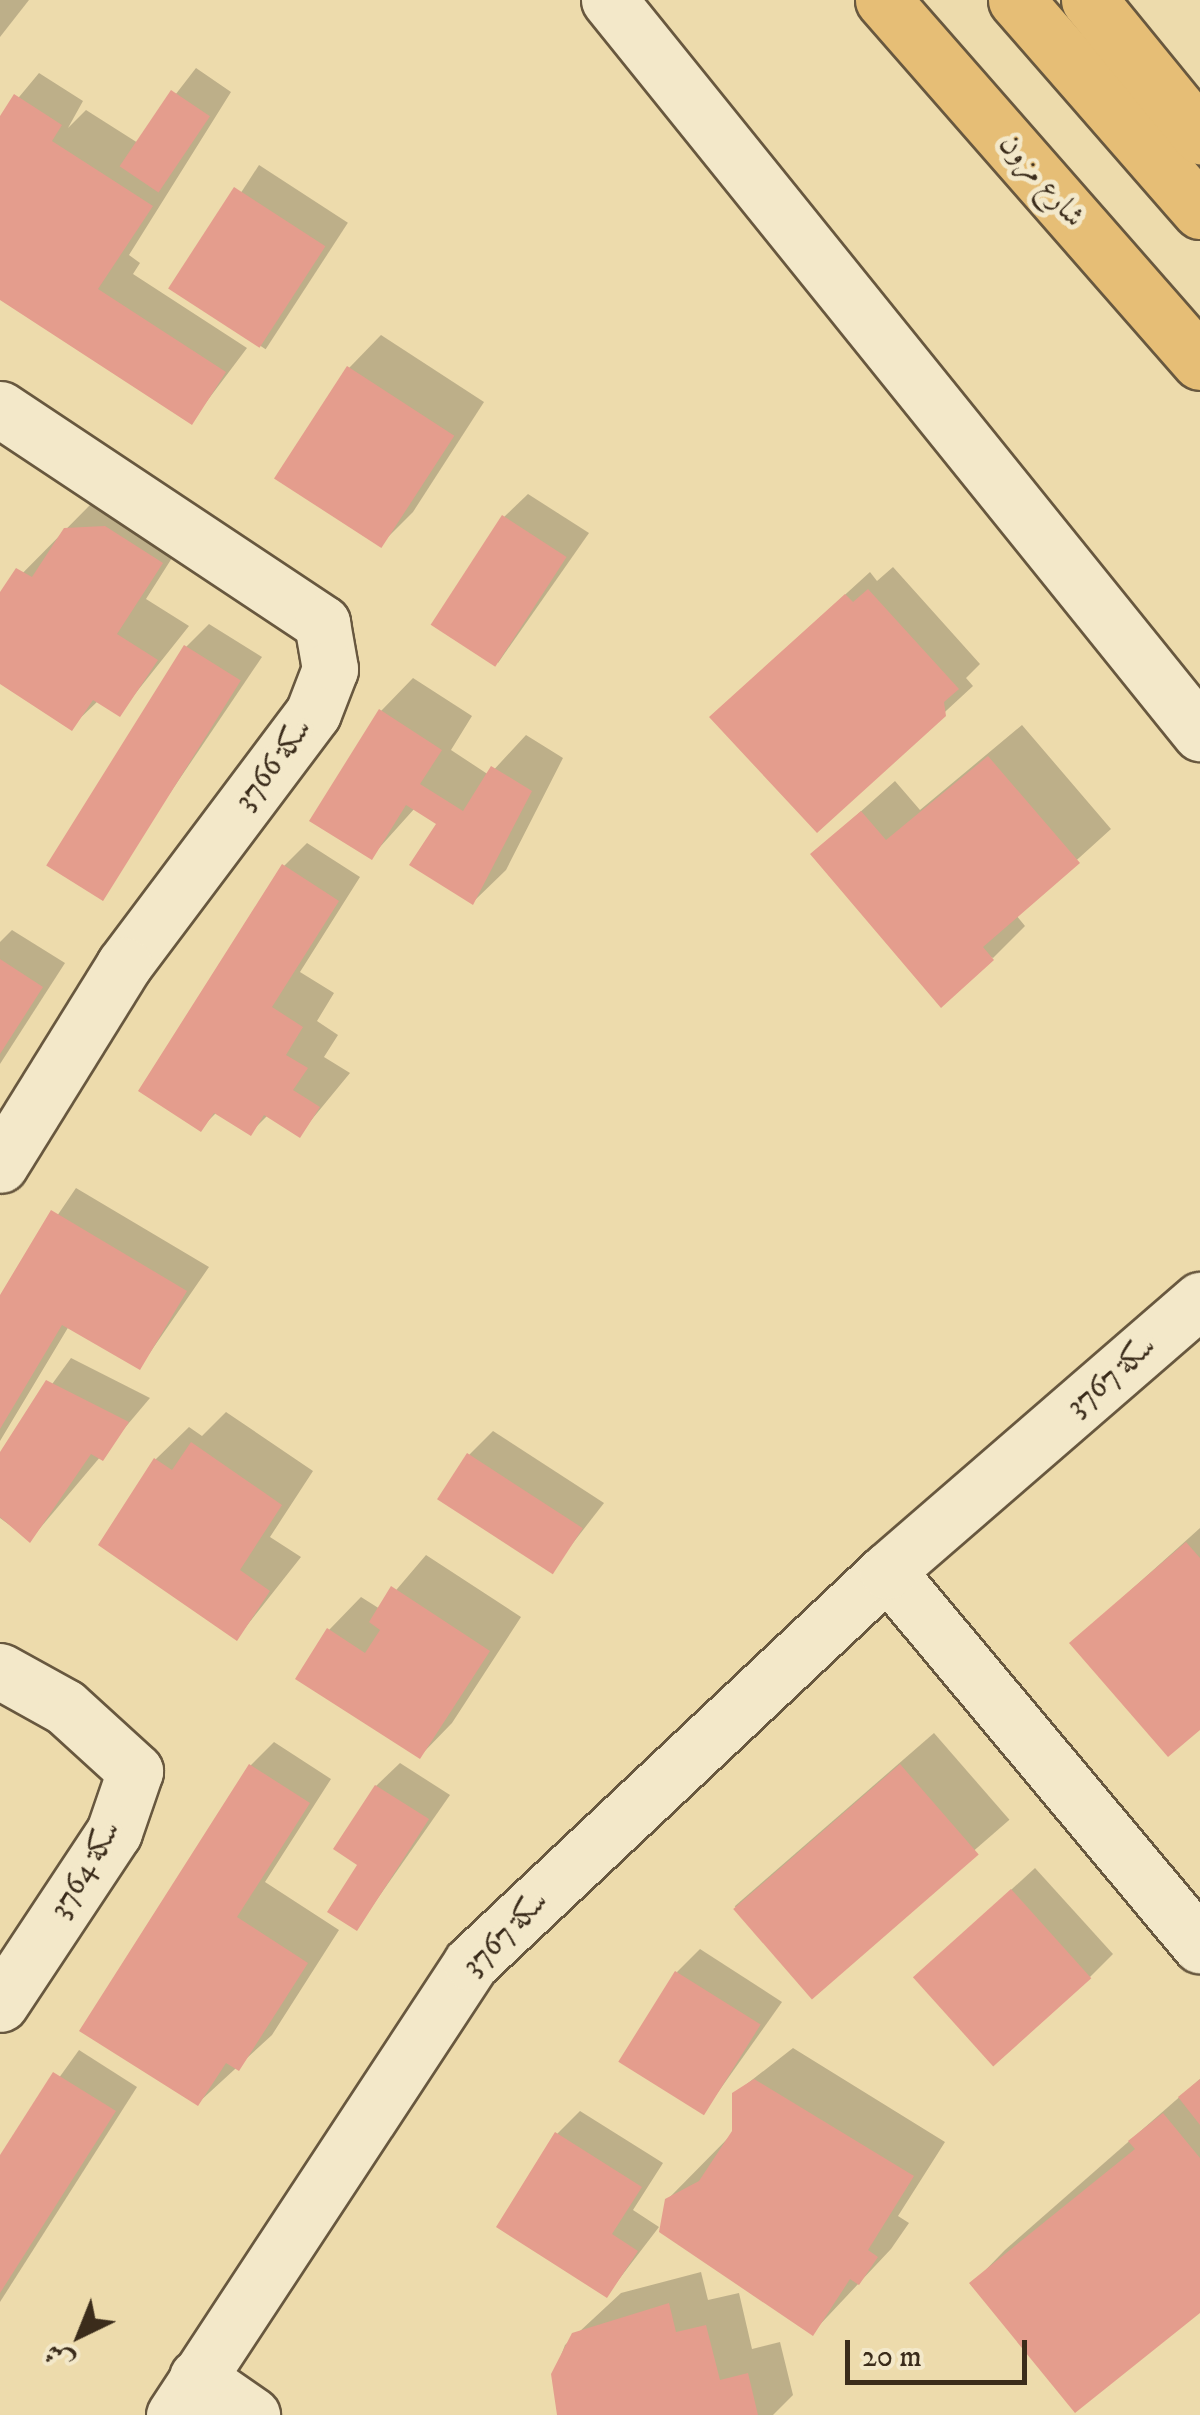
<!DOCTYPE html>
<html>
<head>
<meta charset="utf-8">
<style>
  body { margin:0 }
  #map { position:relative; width:1200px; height:2415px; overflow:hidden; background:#eddbac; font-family:"IM FELL DW Pica",Amiri,serif }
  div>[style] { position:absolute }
  .shadow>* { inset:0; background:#0003; transform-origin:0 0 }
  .building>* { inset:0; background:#e49d8d; transform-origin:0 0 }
  .roads { filter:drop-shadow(2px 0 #68583f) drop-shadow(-2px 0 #68583f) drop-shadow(0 2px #68583f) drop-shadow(0 -2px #68583f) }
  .minor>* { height:55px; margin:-27.5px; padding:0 27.5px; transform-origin:27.5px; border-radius:27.5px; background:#f3e8c9 }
  .primary>* { height:55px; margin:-27.5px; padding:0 27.5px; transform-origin:27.5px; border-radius:27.5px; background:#e6be76 }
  span { translate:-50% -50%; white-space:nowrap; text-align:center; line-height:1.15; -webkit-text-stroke:10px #f3e8c9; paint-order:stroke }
  .street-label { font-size:30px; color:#3b2c1b }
  .north { position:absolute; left:30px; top:2285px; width:100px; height:100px; -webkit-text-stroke:8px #f3e8c9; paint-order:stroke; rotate:223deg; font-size:28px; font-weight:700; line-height:40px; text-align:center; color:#3b2c1b }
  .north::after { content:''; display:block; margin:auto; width:35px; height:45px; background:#3b2c1b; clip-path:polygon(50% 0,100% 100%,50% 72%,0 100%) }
  .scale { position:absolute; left:845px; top:2340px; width:182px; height:45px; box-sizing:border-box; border:5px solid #3b2c1b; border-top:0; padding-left:12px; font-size:30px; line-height:35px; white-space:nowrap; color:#3b2c1b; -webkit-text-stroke:8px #f3e8c9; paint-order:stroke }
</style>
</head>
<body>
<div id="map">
  <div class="shadow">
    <div style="clip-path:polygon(0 0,29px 0,0 37px)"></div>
    <div style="clip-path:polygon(196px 68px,231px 92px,129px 255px,140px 263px,133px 274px,247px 348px,192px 421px,0 297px,0 120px,39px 73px,83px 101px,68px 128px,86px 110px,138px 143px)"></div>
    <div style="left:259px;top:165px;width:106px;height:151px;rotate:33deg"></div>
    <div style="clip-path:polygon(381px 335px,484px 402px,413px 512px,381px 544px,349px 368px)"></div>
    <div style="clip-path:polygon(528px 494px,589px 533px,498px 663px,504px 517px)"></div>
    <div style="clip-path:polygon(129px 504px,184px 539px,146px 599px,189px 626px,119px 714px,99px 700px,71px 727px,0 681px,0 596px,90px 505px)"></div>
    <div style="clip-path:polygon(893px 567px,980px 664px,966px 678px,973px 686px,817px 830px,736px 694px,870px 572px,877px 581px)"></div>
    <div style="clip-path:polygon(209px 624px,262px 657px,99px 898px,186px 647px)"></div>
    <div style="clip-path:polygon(413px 678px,472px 716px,451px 750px,489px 775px,526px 735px,563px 758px,506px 870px,473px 902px,439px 824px,415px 808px,371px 857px,381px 711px)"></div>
    <div style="clip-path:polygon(1022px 725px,1111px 829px,1016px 915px,1025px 926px,993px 958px,813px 854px,895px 781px,920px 810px)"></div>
    <div style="clip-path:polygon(307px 843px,360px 877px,300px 972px,334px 993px,317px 1021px,338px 1035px,324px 1057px,350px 1073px,299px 1135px,268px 1115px,250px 1133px,217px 1112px,201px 1128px,284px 866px)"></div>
    <div style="clip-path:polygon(12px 930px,65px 963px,0 1064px,0 942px)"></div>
    <div style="clip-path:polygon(76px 1188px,209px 1267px,140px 1367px,69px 1326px,0 1441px,0 1300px)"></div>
    <div style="clip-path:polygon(71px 1358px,150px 1398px,30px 1540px,0 1518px,0 1456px)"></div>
    <div style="clip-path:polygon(226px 1412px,313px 1471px,270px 1537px,301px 1557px,237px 1638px,102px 1544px,156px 1459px,189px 1427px,202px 1436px)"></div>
    <div style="clip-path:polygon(493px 1431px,604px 1503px,552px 1570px,469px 1455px)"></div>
    <div style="clip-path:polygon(1200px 1528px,1200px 1727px,1072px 1643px)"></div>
    <div style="clip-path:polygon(426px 1555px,521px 1617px,452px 1723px,420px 1756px,329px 1630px,361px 1597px,380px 1609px)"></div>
    <div style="left:934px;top:1733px;width:115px;height:264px;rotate:49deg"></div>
    <div style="clip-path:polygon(274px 1742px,331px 1779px,265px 1882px,339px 1930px,272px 2035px,198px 2103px,251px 1765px)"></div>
    <div style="clip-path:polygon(400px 1763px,450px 1795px,357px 1928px,376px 1786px)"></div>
    <div style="clip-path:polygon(1035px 1868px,1113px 1954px,1090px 1977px,940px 1955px)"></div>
    <div style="clip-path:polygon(700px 1949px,782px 2002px,704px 2112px,677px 1972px)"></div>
    <div style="clip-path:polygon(793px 2048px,945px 2142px,898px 2216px,909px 2223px,891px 2249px,813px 2332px,667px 2200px,734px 2132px,734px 2094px)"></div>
    <div style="clip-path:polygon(79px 2050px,137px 2087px,0 2302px,0 2160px)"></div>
    <div style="clip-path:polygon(1200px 2079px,1200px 2309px,973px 2283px,1005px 2250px)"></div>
    <div style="clip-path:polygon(580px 2111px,663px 2163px,633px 2210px,659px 2227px,607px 2295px,557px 2134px)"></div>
    <div style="clip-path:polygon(701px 2272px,708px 2300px,739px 2293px,752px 2349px,780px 2342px,793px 2395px,773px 2415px,562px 2415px,554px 2374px,565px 2345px,621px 2293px)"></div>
  </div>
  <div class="building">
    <div style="left:171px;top:90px;width:47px;height:92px;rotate:34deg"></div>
    <div style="clip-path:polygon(14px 94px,62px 125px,52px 141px,153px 206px,98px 289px,226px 372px,192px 425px,0 300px,0 116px)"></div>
    <div style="left:234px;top:187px;width:109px;height:121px;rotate:33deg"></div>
    <div style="left:347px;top:366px;width:128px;height:134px;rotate:33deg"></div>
    <div style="left:502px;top:515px;width:77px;height:131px;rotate:33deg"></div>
    <div style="clip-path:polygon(105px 526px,163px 563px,117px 634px,158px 660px,120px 717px,93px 700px,72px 731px,0 684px,0 592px,16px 568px,32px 577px,64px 528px)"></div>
    <div style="clip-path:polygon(868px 589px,959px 689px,944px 702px,946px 716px,817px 833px,709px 717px,845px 594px,853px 602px)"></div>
    <div style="left:184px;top:645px;width:67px;height:260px;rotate:32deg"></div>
    <div style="clip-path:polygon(379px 709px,442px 750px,420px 784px,463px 811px,491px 766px,532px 791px,473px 905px,409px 865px,436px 824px,406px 805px,372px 860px,309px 821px)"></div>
    <div style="clip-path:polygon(988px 756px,1080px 863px,983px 947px,994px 960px,941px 1008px,810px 854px,861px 811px,886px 840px)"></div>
    <div style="clip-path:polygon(282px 864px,339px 901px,272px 1007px,303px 1027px,286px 1055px,308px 1068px,293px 1090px,320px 1107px,300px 1138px,264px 1115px,251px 1136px,214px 1113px,201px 1132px,138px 1091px)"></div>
    <div style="clip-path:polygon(0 959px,43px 987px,0 1054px)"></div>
    <div style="clip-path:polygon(51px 1210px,187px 1291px,140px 1370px,62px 1325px,0 1429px,0 1295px)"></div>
    <div style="clip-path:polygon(46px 1380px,129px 1422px,103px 1461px,91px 1454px,30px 1543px,0 1517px,0 1452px)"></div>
    <div style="clip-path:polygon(191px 1442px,282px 1505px,240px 1570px,270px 1591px,237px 1641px,98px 1545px,154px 1458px,172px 1470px)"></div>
    <div style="left:467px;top:1453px;width:138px;height:55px;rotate:33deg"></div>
    <div style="clip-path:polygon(1186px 1542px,1200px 1558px,1200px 1730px,1168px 1757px,1069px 1643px)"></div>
    <div style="clip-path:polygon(391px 1586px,490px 1651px,420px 1759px,295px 1679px,327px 1628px,365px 1653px,380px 1630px,369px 1622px)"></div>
    <div style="clip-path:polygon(249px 1764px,310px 1803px,237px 1917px,308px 1963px,239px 2071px,226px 2063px,198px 2106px,79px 2031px)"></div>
    <div style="left:900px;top:1764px;width:120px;height:221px;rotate:49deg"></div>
    <div style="clip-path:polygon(375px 1785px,429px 1819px,357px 1931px,327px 1912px,357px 1865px,333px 1849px)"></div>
    <div style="left:1011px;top:1889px;width:120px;height:132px;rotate:48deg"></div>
    <div style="left:675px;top:1971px;width:101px;height:107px;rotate:32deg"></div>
    <div style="clip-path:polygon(53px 2072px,116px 2111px,0 2293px,0 2155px)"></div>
    <div style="clip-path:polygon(754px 2079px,914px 2176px,868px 2250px,878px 2257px,859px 2285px,850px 2279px,813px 2336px,659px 2232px,665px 2199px,699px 2181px,732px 2131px,732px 2093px)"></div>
    <div style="clip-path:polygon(1200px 2079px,1200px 2125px,1178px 2097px)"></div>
    <div style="clip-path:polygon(1163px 2113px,1200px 2158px,1200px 2313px,1075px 2413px,969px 2283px,1135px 2149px,1128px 2141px)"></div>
    <div style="clip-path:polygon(555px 2132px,642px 2187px,612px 2234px,638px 2251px,607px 2298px,496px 2227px)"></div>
    <div style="clip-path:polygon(669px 2303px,676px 2332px,706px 2325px,720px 2380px,748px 2373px,758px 2415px,557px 2415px,551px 2374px,572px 2333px)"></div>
  </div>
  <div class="roads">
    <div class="minor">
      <div style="left:609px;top:0;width:942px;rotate:51.12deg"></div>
      <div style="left:0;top:409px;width:387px;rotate:33.6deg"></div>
      <div style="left:322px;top:623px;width:47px;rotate:80.1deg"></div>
      <div style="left:330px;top:669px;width:47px;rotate:111.1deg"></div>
      <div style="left:313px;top:713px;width:315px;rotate:126.9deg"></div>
      <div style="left:124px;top:965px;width:235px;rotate:121.8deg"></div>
      <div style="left:887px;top:1571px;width:488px;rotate:50.1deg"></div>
      <div style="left:0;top:1671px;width:74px;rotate:29deg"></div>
      <div style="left:65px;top:1707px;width:95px;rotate:42.4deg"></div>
      <div style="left:135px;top:1771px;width:65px;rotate:109deg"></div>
      <div style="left:114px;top:1832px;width:206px;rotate:123.5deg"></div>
      <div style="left:197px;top:2377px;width:67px;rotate:34.6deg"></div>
      <div style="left:174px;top:2415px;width:541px;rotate:-56.69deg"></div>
      <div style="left:471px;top:1963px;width:572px;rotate:-43.3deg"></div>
      <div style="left:887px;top:1571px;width:414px;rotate:-40.9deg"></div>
    </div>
    <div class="primary">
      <div style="left:883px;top:0;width:481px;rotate:48.8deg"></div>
      <div style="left:1016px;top:0;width:280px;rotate:48.9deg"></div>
      <div style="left:1089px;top:0;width:176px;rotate:50.8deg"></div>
    </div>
  </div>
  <div class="street-label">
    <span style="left:1041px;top:181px;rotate:49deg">شارع مزون</span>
    <span style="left:274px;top:765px;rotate:-53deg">سكة 3766</span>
    <span style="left:1112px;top:1377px;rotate:-41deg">سكة 3767</span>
    <span style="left:86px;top:1870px;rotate:-59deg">سكة 3764</span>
    <span style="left:506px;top:1934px;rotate:-45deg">سكة 3767</span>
  </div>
  <div class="north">ش</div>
  <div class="scale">20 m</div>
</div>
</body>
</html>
